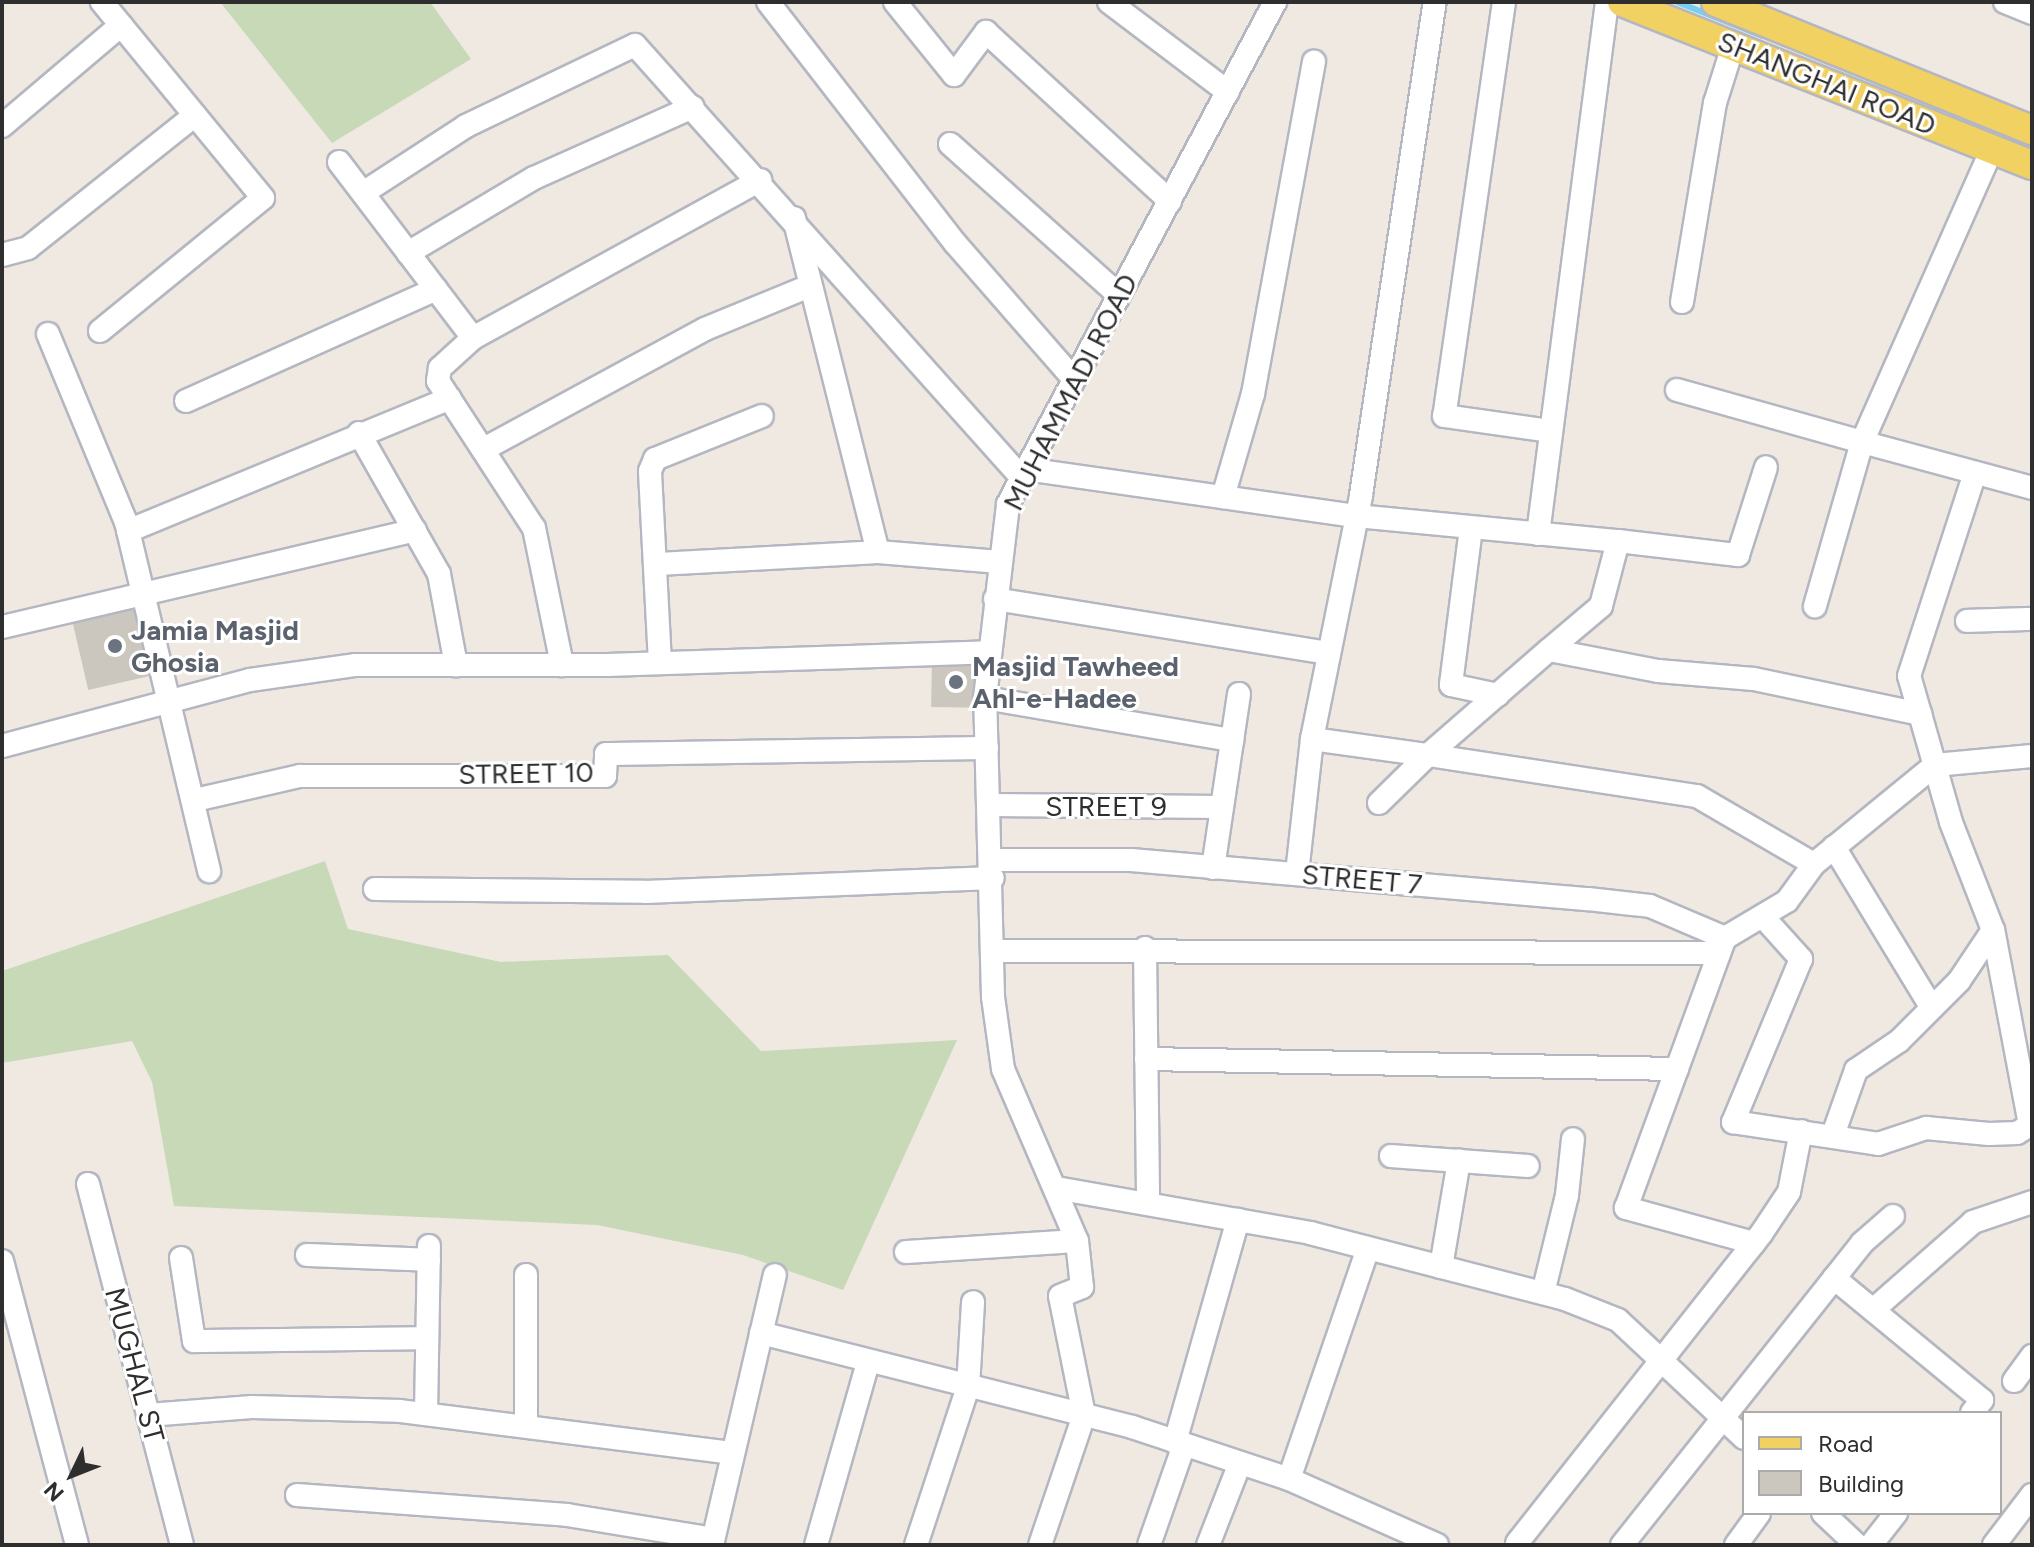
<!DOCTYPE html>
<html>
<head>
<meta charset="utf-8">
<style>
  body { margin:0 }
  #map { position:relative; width:2034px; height:1547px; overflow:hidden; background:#efe9e1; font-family:Figtree,sans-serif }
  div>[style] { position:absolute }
  .cemetery>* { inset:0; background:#c8d9b8 }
  .stream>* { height:6px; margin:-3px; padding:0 3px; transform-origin:3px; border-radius:3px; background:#75cff0 }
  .building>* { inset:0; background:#cbc7bf; transform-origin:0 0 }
  .roads { filter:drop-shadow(2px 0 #b4b7c1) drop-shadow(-2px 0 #b4b7c1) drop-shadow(0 2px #b4b7c1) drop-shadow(0 -2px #b4b7c1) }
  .minor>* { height:22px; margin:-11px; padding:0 11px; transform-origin:11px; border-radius:11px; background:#fff }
  .major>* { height:28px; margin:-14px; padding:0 14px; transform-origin:14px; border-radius:14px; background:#f2d163 }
  .dots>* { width:22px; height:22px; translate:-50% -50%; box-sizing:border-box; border:4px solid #fff; border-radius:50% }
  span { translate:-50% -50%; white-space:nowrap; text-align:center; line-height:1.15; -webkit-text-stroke:6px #fff; paint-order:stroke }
  .street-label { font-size:28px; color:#2e2e2e }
  .worship-label { font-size:28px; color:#5b616d; font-weight:700 }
  .left { translate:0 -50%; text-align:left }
  .frame { position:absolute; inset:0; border:4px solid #2e2e2e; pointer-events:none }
  .legend { position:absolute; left:1742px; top:1411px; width:260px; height:104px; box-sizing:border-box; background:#fff; border:2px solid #ababab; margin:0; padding:10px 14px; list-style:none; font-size:24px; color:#2e2e2e }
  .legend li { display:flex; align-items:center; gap:16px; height:40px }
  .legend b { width:40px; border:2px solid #ababab }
  .north { position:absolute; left:32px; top:1435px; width:80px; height:80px; -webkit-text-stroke:6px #fff; paint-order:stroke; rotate:227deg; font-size:22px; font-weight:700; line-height:32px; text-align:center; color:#2e2e2e }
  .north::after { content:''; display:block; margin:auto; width:28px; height:36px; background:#2e2e2e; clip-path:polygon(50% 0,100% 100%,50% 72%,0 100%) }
</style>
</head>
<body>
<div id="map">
  <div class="cemetery">
    <div style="clip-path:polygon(220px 2px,430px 2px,471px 59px,332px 143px)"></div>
    <div style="clip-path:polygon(325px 861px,348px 929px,501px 962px,668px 955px,761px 1051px,957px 1040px,843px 1290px,743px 1255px,597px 1225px,174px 1206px,152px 1082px,132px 1041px,2px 1063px,2px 971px)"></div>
  </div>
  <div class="stream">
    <div style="left:1677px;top:2px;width:92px;rotate:21.6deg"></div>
  </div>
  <div class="building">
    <div style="left:141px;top:603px;width:73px;height:71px;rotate:77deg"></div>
    <div style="left:932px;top:656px;width:48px;height:51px;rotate:1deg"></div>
  </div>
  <div class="roads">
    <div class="minor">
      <div style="left:768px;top:2px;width:305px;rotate:52.2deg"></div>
      <div style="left:955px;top:243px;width:178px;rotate:48.9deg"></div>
      <div style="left:895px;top:2px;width:94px;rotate:51.1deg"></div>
      <div style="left:954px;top:75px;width:54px;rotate:-53.3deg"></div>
      <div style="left:986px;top:32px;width:250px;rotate:42.6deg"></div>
      <div style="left:1109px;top:2px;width:149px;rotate:37.1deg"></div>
      <div style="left:1504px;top:2px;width:418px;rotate:98.2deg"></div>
      <div style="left:1444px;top:416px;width:108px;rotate:8deg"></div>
      <div style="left:2005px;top:2px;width:29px;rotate:22deg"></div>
      <div style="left:2px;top:126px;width:156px;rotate:-40.3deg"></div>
      <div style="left:950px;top:144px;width:225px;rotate:41.8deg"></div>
      <div style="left:1992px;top:149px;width:321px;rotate:113.9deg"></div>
      <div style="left:1862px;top:442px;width:176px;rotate:15.1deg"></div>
      <div style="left:339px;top:162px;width:221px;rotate:52.7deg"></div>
      <div style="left:473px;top:338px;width:45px;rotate:137.7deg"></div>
      <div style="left:440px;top:368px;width:13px;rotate:99deg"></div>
      <div style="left:438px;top:381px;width:176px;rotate:56.9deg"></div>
      <div style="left:534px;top:528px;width:140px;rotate:78.4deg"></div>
      <div style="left:363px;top:193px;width:123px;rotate:-33deg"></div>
      <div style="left:466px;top:126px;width:187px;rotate:-25.6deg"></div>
      <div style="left:635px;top:45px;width:579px;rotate:48.22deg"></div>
      <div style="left:794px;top:218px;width:344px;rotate:75.9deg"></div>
      <div style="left:408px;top:253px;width:147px;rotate:-30.8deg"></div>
      <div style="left:534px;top:178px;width:174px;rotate:-24.1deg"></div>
      <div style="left:2px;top:255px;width:27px;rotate:-15deg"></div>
      <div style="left:28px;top:248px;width:213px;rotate:-38.5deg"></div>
      <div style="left:1682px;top:302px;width:202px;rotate:-80.6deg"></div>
      <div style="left:1715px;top:103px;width:60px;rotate:-72.5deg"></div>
      <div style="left:100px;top:331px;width:210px;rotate:-39.2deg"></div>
      <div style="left:263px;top:198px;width:254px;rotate:-129.4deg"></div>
      <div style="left:48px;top:334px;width:204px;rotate:67.5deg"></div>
      <div style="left:126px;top:522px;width:359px;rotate:76.6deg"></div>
      <div style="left:473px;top:338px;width:328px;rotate:-28.8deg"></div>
      <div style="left:1677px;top:390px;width:192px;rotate:15.7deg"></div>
      <div style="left:1862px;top:442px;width:171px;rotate:106deg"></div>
      <div style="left:186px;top:401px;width:274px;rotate:-24.1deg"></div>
      <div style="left:359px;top:433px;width:162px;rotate:60.4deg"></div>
      <div style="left:439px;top:574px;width:93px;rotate:79.4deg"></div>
      <div style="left:484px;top:449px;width:251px;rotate:-28.5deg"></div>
      <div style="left:705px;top:329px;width:110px;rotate:-22.4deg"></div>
      <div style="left:1025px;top:469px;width:335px;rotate:8.1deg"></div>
      <div style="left:1357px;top:516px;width:262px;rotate:5.5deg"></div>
      <div style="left:1618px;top:541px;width:67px;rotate:104.7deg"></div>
      <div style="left:1601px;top:606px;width:68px;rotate:139.8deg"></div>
      <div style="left:1223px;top:497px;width:107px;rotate:-73.8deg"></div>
      <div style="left:1253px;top:394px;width:338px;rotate:-79.6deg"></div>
      <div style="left:1471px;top:528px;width:158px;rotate:97.3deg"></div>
      <div style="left:1451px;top:685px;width:48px;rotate:12deg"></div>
      <div style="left:128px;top:531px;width:348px;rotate:-22.4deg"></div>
      <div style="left:1538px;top:534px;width:536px;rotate:-82.61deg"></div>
      <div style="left:1618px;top:541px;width:121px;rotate:6.7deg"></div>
      <div style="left:1738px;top:555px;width:92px;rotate:-72.3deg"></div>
      <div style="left:658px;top:564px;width:220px;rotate:-3.1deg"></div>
      <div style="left:878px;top:552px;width:122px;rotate:4.7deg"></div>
      <div style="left:995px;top:599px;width:338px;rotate:9.2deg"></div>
      <div style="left:1967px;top:621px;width:65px;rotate:-1.8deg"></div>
      <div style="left:2px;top:627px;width:424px;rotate:-13.2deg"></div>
      <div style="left:660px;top:663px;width:192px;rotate:-93deg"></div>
      <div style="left:650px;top:471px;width:13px;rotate:-67deg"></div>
      <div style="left:655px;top:459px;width:115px;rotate:-21.9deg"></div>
      <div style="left:985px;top:698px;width:251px;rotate:9.7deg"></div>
      <div style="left:1312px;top:739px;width:117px;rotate:7.9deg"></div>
      <div style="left:1428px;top:755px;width:160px;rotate:-41deg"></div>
      <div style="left:1549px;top:650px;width:111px;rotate:10.9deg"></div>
      <div style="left:1658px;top:671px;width:96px;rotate:4.8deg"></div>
      <div style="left:1754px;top:679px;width:170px;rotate:11.9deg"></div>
      <div style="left:2px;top:746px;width:257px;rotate:-14.9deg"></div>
      <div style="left:250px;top:680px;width:107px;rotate:-8.1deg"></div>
      <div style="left:356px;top:665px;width:251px"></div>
      <div style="left:607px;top:665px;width:382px;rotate:-1.9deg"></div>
      <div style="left:195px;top:800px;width:108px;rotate:-12.9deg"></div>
      <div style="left:300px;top:776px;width:305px"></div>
      <div style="left:605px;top:776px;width:22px;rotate:-87deg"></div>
      <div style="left:606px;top:754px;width:381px;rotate:-0.9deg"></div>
      <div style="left:1379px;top:803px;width:69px;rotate:-44.4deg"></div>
      <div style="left:1428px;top:755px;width:272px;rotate:8.7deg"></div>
      <div style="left:1697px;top:796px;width:135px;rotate:30.2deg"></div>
      <div style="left:1814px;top:864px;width:156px;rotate:-39.3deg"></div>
      <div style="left:1935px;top:765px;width:97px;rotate:-5.3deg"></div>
      <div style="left:990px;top:805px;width:232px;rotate:0.5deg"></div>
      <div style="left:1834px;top:847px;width:188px;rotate:58.7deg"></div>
      <div style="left:992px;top:860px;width:139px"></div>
      <div style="left:1131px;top:860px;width:459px;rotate:4.9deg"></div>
      <div style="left:1588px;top:899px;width:62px;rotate:6.4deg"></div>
      <div style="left:1650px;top:906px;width:82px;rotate:23.1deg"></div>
      <div style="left:1213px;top:868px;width:176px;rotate:-81.5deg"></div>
      <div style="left:1297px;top:873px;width:135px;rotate:-83.6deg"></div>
      <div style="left:1312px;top:739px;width:249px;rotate:-78.6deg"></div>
      <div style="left:1361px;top:495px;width:499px;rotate:-81.5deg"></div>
      <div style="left:375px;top:889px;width:270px;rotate:0.6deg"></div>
      <div style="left:645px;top:892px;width:348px;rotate:-2.3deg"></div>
      <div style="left:1765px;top:919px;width:54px;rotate:48deg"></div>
      <div style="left:1801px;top:959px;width:177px;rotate:112.6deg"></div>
      <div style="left:1733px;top:1122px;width:147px;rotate:8.6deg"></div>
      <div style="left:1878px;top:1144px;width:51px;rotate:-18.4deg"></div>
      <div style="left:1926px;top:1128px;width:63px;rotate:5.4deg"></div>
      <div style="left:1989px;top:1134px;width:28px;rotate:-2deg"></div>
      <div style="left:2017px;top:1133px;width:15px;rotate:-32deg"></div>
      <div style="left:2030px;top:1125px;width:198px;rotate:-100.7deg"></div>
      <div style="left:1993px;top:930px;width:116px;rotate:-111.3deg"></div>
      <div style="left:1951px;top:822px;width:152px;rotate:-106deg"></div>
      <div style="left:1909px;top:676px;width:213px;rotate:-72deg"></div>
      <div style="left:1145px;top:948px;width:256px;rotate:89.3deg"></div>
      <div style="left:996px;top:951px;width:723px;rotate:0.16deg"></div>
      <div style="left:1146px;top:1059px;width:531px;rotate:1.08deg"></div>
      <div style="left:1833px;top:1135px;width:69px;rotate:-70.5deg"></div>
      <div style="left:1856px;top:1070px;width:52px;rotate:-34deg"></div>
      <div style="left:1899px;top:1041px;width:85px;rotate:-45deg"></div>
      <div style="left:1959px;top:981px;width:61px;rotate:-56.3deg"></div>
      <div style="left:1391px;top:1156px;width:137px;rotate:4.2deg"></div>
      <div style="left:88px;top:1184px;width:373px;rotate:75.4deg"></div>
      <div style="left:1056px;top:1188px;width:258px;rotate:10deg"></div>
      <div style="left:1310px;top:1233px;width:263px;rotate:14.5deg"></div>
      <div style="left:1565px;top:1299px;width:57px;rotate:21.6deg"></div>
      <div style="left:1618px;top:1320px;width:173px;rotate:43.1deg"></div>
      <div style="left:1754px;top:1243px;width:133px;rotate:-164.7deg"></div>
      <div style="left:1626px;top:1208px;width:288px;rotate:-69.9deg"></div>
      <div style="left:1725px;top:938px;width:72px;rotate:-30.8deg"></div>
      <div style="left:1787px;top:901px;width:46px;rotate:-53.9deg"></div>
      <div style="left:906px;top:1252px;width:171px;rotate:-3.7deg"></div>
      <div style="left:307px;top:1255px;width:122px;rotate:2.3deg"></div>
      <div style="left:181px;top:1258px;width:84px;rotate:81.1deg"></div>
      <div style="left:194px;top:1341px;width:233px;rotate:-0.7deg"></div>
      <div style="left:2px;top:1261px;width:294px;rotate:75.2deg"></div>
      <div style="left:1441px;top:1267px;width:108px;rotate:-80.4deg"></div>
      <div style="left:526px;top:1275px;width:150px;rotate:90deg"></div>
      <div style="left:1834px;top:1278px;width:192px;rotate:39.5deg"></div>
      <div style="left:1982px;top:1400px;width:16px;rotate:128deg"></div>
      <div style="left:1543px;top:1293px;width:101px;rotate:-76.2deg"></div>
      <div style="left:1567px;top:1195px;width:56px;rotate:-83.9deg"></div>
      <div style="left:1873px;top:1310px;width:133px;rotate:-41.3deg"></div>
      <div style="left:1973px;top:1222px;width:62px;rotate:-18.7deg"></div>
      <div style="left:761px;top:1333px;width:383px;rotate:14.2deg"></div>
      <div style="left:1132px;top:1427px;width:165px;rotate:18.3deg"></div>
      <div style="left:1289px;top:1479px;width:162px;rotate:24deg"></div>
      <div style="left:2014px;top:1381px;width:31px;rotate:-54deg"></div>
      <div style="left:426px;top:1414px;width:168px;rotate:-89deg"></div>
      <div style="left:148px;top:1415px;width:104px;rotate:-4.4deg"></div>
      <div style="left:252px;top:1407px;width:148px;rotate:1.5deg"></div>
      <div style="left:400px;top:1411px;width:335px;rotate:7.2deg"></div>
      <div style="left:1175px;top:1442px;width:231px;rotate:-74.2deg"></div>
      <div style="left:1289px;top:1479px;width:244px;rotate:-71.1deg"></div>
      <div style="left:297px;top:1495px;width:271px;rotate:4.2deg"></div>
      <div style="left:567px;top:1515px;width:148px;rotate:9.3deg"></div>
      <div style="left:1823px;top:1513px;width:47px;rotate:43.3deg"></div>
      <div style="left:1517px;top:1543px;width:394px;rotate:-51.7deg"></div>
      <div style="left:1761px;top:1234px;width:50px;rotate:-56.3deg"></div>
      <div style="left:1789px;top:1192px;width:62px;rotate:-78.9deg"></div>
      <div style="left:712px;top:1545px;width:277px;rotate:-76.9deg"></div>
      <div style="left:816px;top:1545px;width:190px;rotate:-74.1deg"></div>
      <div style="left:916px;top:1545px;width:166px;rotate:-71.8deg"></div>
      <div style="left:968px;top:1387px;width:85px;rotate:-86.6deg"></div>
      <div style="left:1040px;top:1545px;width:137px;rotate:-71.3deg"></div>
      <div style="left:1084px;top:1415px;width:121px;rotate:-101.4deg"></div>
      <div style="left:1060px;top:1296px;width:24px;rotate:-22deg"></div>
      <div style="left:1082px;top:1287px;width:46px;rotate:-96.2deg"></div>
      <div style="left:1077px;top:1241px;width:187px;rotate:-113.3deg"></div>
      <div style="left:1003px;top:1069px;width:73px;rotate:-97.9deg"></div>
      <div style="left:993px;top:997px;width:299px;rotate:-91.5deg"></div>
      <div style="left:985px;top:698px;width:195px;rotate:-83.2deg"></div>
      <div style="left:1008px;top:504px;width:569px;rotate:-61.99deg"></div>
      <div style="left:1149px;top:1545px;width:106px;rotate:-70.7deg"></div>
      <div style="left:1208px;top:1545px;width:88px;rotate:-68.7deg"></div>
      <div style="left:1622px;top:1545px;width:386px;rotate:-51.5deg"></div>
      <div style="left:1862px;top:1243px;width:41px;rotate:-41.1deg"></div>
      <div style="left:1736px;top:1545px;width:39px;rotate:-54deg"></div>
      <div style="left:1871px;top:1545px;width:41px;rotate:-52deg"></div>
      <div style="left:1994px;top:1545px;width:63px;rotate:-52.8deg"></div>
    </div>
    <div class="major">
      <div style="left:1622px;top:2px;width:441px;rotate:21.7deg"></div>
      <div style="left:1716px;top:2px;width:341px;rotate:22.1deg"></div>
    </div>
  </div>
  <div class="dots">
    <div style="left:115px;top:646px;background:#6b7280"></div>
    <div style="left:956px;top:682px;background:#6b7280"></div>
  </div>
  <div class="street-label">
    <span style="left:1827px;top:83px;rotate:22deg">SHANGHAI ROAD</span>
    <span style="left:1070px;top:392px;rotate:-63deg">MUHAMMADI ROAD</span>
    <span style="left:526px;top:773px;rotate:-1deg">STREET 10</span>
    <span style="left:1106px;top:806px">STREET 9</span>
    <span style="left:1362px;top:879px;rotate:5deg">STREET 7</span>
    <span style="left:135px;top:1365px;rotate:75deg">MUGHAL ST</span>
  </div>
  <div class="worship-label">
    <span class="left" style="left:131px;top:646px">Jamia Masjid<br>Ghosia</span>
    <span class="left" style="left:972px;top:682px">Masjid Tawheed<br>Ahl-e-Hadee</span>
  </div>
  <div class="frame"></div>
  <ul class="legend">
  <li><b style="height:10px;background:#f2d163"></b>Road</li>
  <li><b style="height:22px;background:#cbc7bf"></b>Building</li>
  </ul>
  <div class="north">N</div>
</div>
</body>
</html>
